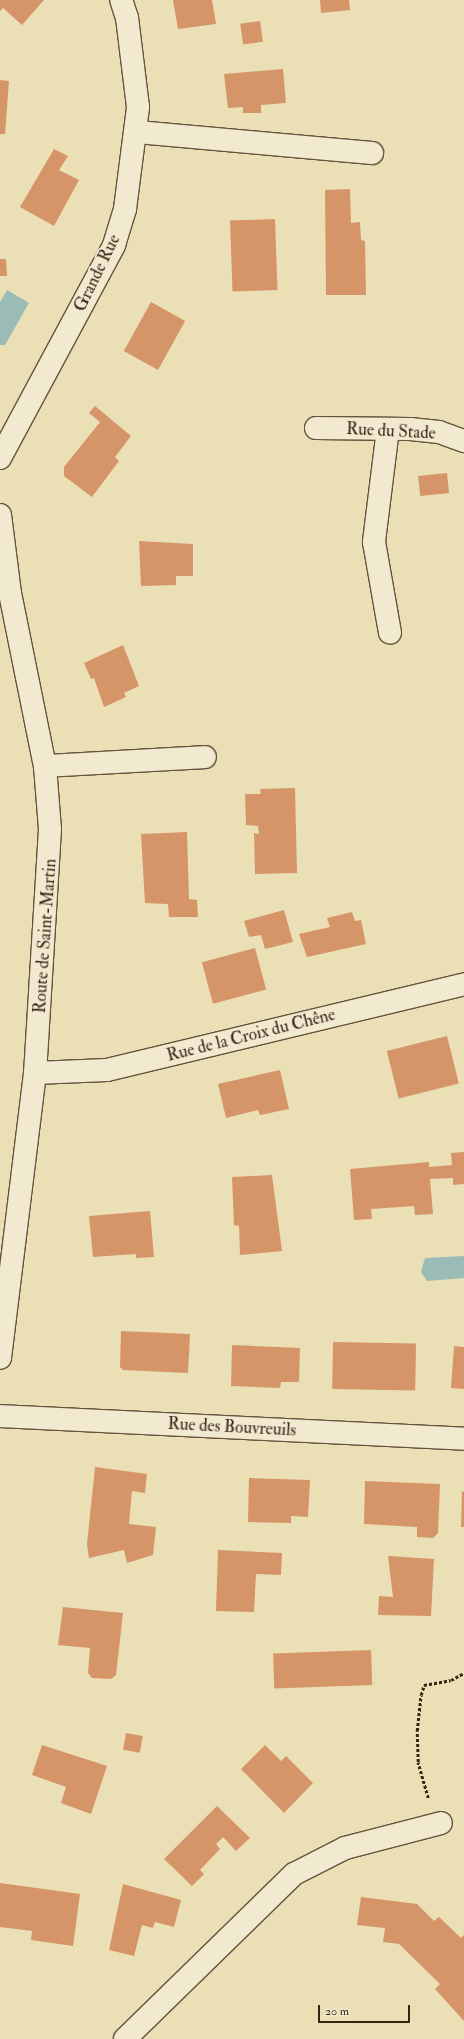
<!DOCTYPE html>
<html>
<head>
<meta charset="utf-8">
<style>
  body { margin:0 }
  #map { position:relative; width:464px; height:2039px; overflow:hidden; background:#ebdfb6; font-family:"IM FELL Double Pica",serif }
  div>[style] { position:absolute }
  .water>* { inset:0; background:#9bbbb6 }
  .building>* { inset:0; background:#d59568; transform-origin:0 0 }
  .path>* { height:2.5px; margin-top:-1.25px; transform-origin:0; background:repeating-linear-gradient(90deg,#382415 0 3px,transparent 0 5px) }
  .roads { filter:drop-shadow(1px 0 #65533d) drop-shadow(-1px 0 #65533d) drop-shadow(0 1px #65533d) drop-shadow(0 -1px #65533d) }
  .minor>* { height:22px; margin:-11px; padding:0 11px; transform-origin:11px; border-radius:11px; background:#f2ead0 }
  span { translate:-50% -50%; white-space:nowrap; text-align:center; line-height:1.15; -webkit-text-stroke:4px #f2ead0; paint-order:stroke }
  .street-label { font-size:17px; color:#382415 }
  .scale { position:absolute; left:318px; top:2005px; width:92px; height:18px; box-sizing:border-box; border:2px solid #382415; border-top:0; padding-left:5px; font-size:12px; line-height:14px; white-space:nowrap; color:#382415; -webkit-text-stroke:3px #f2ead0; paint-order:stroke }
</style>
</head>
<body>
<div id="map">
  <div class="water">
    <div style="clip-path:polygon(7px 290px,29px 303px,5px 345px,0 345px,0 302px)"></div>
    <div style="clip-path:polygon(464px 1256px,464px 1278px,427px 1281px,421px 1272px,425px 1258px)"></div>
  </div>
  <div class="building">
    <div style="clip-path:polygon(0 0,44px 0,22px 25px,3px 8px,0 11px)"></div>
    <div style="clip-path:polygon(173px 0,212px 0,216px 24px,178px 29px)"></div>
    <div style="clip-path:polygon(320px 0,349px 0,350px 10px,321px 13px)"></div>
    <div style="left:260px;top:21px;width:21px;height:20px;rotate:82deg"></div>
    <div style="clip-path:polygon(283px 69px,286px 103px,261px 105px,261px 113px,243px 113px,243px 107px,228px 108px,224px 74px)"></div>
    <div style="clip-path:polygon(0 80px,9px 81px,5px 134px,0 134px)"></div>
    <div style="clip-path:polygon(54px 149px,68px 156px,59px 170px,79px 180px,54px 226px,20px 207px)"></div>
    <div style="clip-path:polygon(350px 189px,351px 223px,360px 222px,361px 240px,365px 241px,366px 295px,326px 295px,325px 190px)"></div>
    <div style="left:275px;top:219px;width:71px;height:45px;rotate:88deg"></div>
    <div style="clip-path:polygon(0 259px,6px 259px,7px 276px,0 276px)"></div>
    <div style="left:151px;top:302px;width:39px;height:56px;rotate:29deg"></div>
    <div style="clip-path:polygon(95px 406px,131px 436px,115px 457px,119px 461px,92px 497px,64px 476px,64px 467px,100px 422px,89px 413px)"></div>
    <div style="left:447px;top:473px;width:20px;height:29px;rotate:84deg"></div>
    <div style="clip-path:polygon(139px 541px,193px 544px,193px 576px,176px 576px,176px 585px,141px 586px)"></div>
    <div style="clip-path:polygon(123px 645px,139px 686px,124px 693px,126px 697px,104px 707px,94px 678px,91px 679px,84px 663px)"></div>
    <div style="clip-path:polygon(295px 788px,297px 873px,255px 874px,254px 833px,259px 834px,258px 826px,246px 825px,245px 794px,261px 794px,260px 789px)"></div>
    <div style="clip-path:polygon(187px 832px,189px 899px,197px 900px,198px 917px,169px 917px,168px 904px,145px 903px,141px 834px)"></div>
    <div style="clip-path:polygon(284px 910px,293px 942px,265px 949px,261px 935px,249px 937px,244px 921px)"></div>
    <div style="clip-path:polygon(352px 912px,355px 921px,361px 920px,366px 944px,307px 957px,299px 934px,330px 927px,327px 918px)"></div>
    <div style="left:255px;top:948px;width:43px;height:55px;rotate:75deg"></div>
    <div style="left:447px;top:1036px;width:49px;height:62px;rotate:76deg"></div>
    <div style="clip-path:polygon(280px 1070px,289px 1109px,260px 1115px,258px 1110px,226px 1118px,218px 1084px)"></div>
    <div style="clip-path:polygon(464px 1152px,464px 1184px,453px 1185px,453px 1178px,430px 1179px,433px 1214px,415px 1215px,414px 1206px,371px 1209px,372px 1219px,354px 1220px,350px 1169px,429px 1162px,429px 1167px,452px 1165px,451px 1153px)"></div>
    <div style="clip-path:polygon(272px 1175px,282px 1251px,240px 1255px,239px 1226px,234px 1225px,232px 1177px)"></div>
    <div style="clip-path:polygon(150px 1211px,154px 1257px,136px 1258px,136px 1254px,93px 1257px,89px 1216px)"></div>
    <div style="clip-path:polygon(121px 1331px,190px 1334px,188px 1373px,123px 1370px,120px 1367px)"></div>
    <div style="left:333px;top:1342px;width:83px;height:47px;rotate:1deg"></div>
    <div style="clip-path:polygon(232px 1345px,300px 1348px,299px 1382px,281px 1382px,280px 1388px,231px 1386px)"></div>
    <div style="clip-path:polygon(454px 1346px,464px 1347px,464px 1389px,451px 1388px)"></div>
    <div style="clip-path:polygon(95px 1467px,147px 1474px,145px 1493px,132px 1491px,129px 1524px,156px 1527px,153px 1555px,127px 1563px,124px 1550px,89px 1558px,87px 1544px)"></div>
    <div style="clip-path:polygon(249px 1478px,310px 1480px,308px 1517px,291px 1516px,291px 1523px,248px 1522px)"></div>
    <div style="clip-path:polygon(365px 1481px,440px 1484px,438px 1533px,433px 1538px,417px 1537px,417px 1527px,364px 1524px)"></div>
    <div style="clip-path:polygon(462px 1491px,464px 1492px,464px 1527px,461px 1527px)"></div>
    <div style="clip-path:polygon(218px 1550px,282px 1553px,281px 1575px,256px 1574px,254px 1612px,216px 1611px)"></div>
    <div style="clip-path:polygon(388px 1556px,434px 1559px,431px 1616px,378px 1615px,379px 1596px,393px 1597px)"></div>
    <div style="clip-path:polygon(63px 1607px,123px 1613px,116px 1675px,111px 1679px,92px 1678px,88px 1673px,90px 1648px,58px 1645px)"></div>
    <div style="left:371px;top:1650px;width:35px;height:98px;rotate:88deg"></div>
    <div style="left:126px;top:1733px;width:17px;height:17px;rotate:10deg"></div>
    <div style="clip-path:polygon(42px 1745px,107px 1766px,91px 1814px,61px 1803px,66px 1787px,32px 1775px)"></div>
    <div style="clip-path:polygon(265px 1745px,281px 1761px,286px 1756px,313px 1783px,284px 1813px,241px 1769px)"></div>
    <div style="clip-path:polygon(217px 1806px,250px 1838px,236px 1851px,223px 1837px,216px 1844px,220px 1849px,200px 1870px,204px 1874px,192px 1886px,164px 1859px)"></div>
    <div style="clip-path:polygon(0 1883px,80px 1894px,73px 1946px,31px 1940px,32px 1931px,0 1927px)"></div>
    <div style="clip-path:polygon(123px 1884px,181px 1900px,174px 1927px,155px 1922px,153px 1928px,142px 1925px,134px 1956px,109px 1950px)"></div>
    <div style="clip-path:polygon(361px 1897px,417px 1904px,434px 1921px,439px 1917px,461px 1938px,464px 1935px,464px 2021px,435px 1989px,440px 1984px,399px 1944px,383px 1942px,385px 1928px,357px 1925px)"></div>
  </div>
  <div class="path">
    <div style="left:428px;top:1798px;width:37px;rotate:-106deg"></div>
    <div style="left:418px;top:1762px;width:31px;rotate:-92deg"></div>
    <div style="left:417px;top:1731px;width:36px;rotate:-84deg"></div>
    <div style="left:421px;top:1695px;width:10px;rotate:-73deg"></div>
    <div style="left:424px;top:1685px;width:27px;rotate:-10deg"></div>
    <div style="left:451px;top:1680px;width:15px;rotate:-28deg"></div>
  </div>
  <div class="roads">
    <div class="minor">
      <div style="left:137px;top:132px;width:236px;rotate:5.1deg"></div>
      <div style="left:316px;top:428px;width:94px;rotate:0.6deg"></div>
      <div style="left:410px;top:429px;width:29px;rotate:6deg"></div>
      <div style="left:439px;top:432px;width:27px;rotate:20deg"></div>
      <div style="left:388px;top:429px;width:114px;rotate:97.1deg"></div>
      <div style="left:374px;top:542px;width:92px;rotate:80deg"></div>
      <div style="left:0;top:458px;width:242px;rotate:-61.8deg"></div>
      <div style="left:114px;top:245px;width:38px;rotate:-73deg"></div>
      <div style="left:125px;top:209px;width:103px;rotate:-82.7deg"></div>
      <div style="left:138px;top:107px;width:90px;rotate:-97deg"></div>
      <div style="left:127px;top:18px;width:19px;rotate:-108deg"></div>
      <div style="left:0;top:515px;width:79px;rotate:82.7deg"></div>
      <div style="left:10px;top:593px;width:177px;rotate:78.6deg"></div>
      <div style="left:45px;top:766px;width:63px;rotate:85.5deg"></div>
      <div style="left:50px;top:829px;width:244px;rotate:93.5deg"></div>
      <div style="left:35px;top:1073px;width:287px;rotate:97deg"></div>
      <div style="left:45px;top:766px;width:160px;rotate:-3.2deg"></div>
      <div style="left:35px;top:1073px;width:72px;rotate:-2.4deg"></div>
      <div style="left:107px;top:1070px;width:367px;rotate:-13.5deg"></div>
      <div style="left:0;top:1416px;width:465px;rotate:2.8deg"></div>
      <div style="left:125px;top:2039px;width:236px;rotate:-44.3deg"></div>
      <div style="left:294px;top:1874px;width:57px;rotate:-27deg"></div>
      <div style="left:345px;top:1848px;width:99px;rotate:-14.6deg"></div>
    </div>
  </div>
  <div class="street-label">
    <span style="left:97px;top:273px;rotate:-64deg">Grande Rue</span>
    <span style="left:391px;top:431px;rotate:3deg">Rue du Stade</span>
    <span style="left:45px;top:936px;rotate:-86deg">Route de Saint-Martin</span>
    <span style="left:251px;top:1035px;rotate:-14deg">Rue de la Croix du Chêne</span>
    <span style="left:232px;top:1427px;rotate:3deg">Rue des Bouvreuils</span>
  </div>
  <div class="scale">20 m</div>
</div>
</body>
</html>
